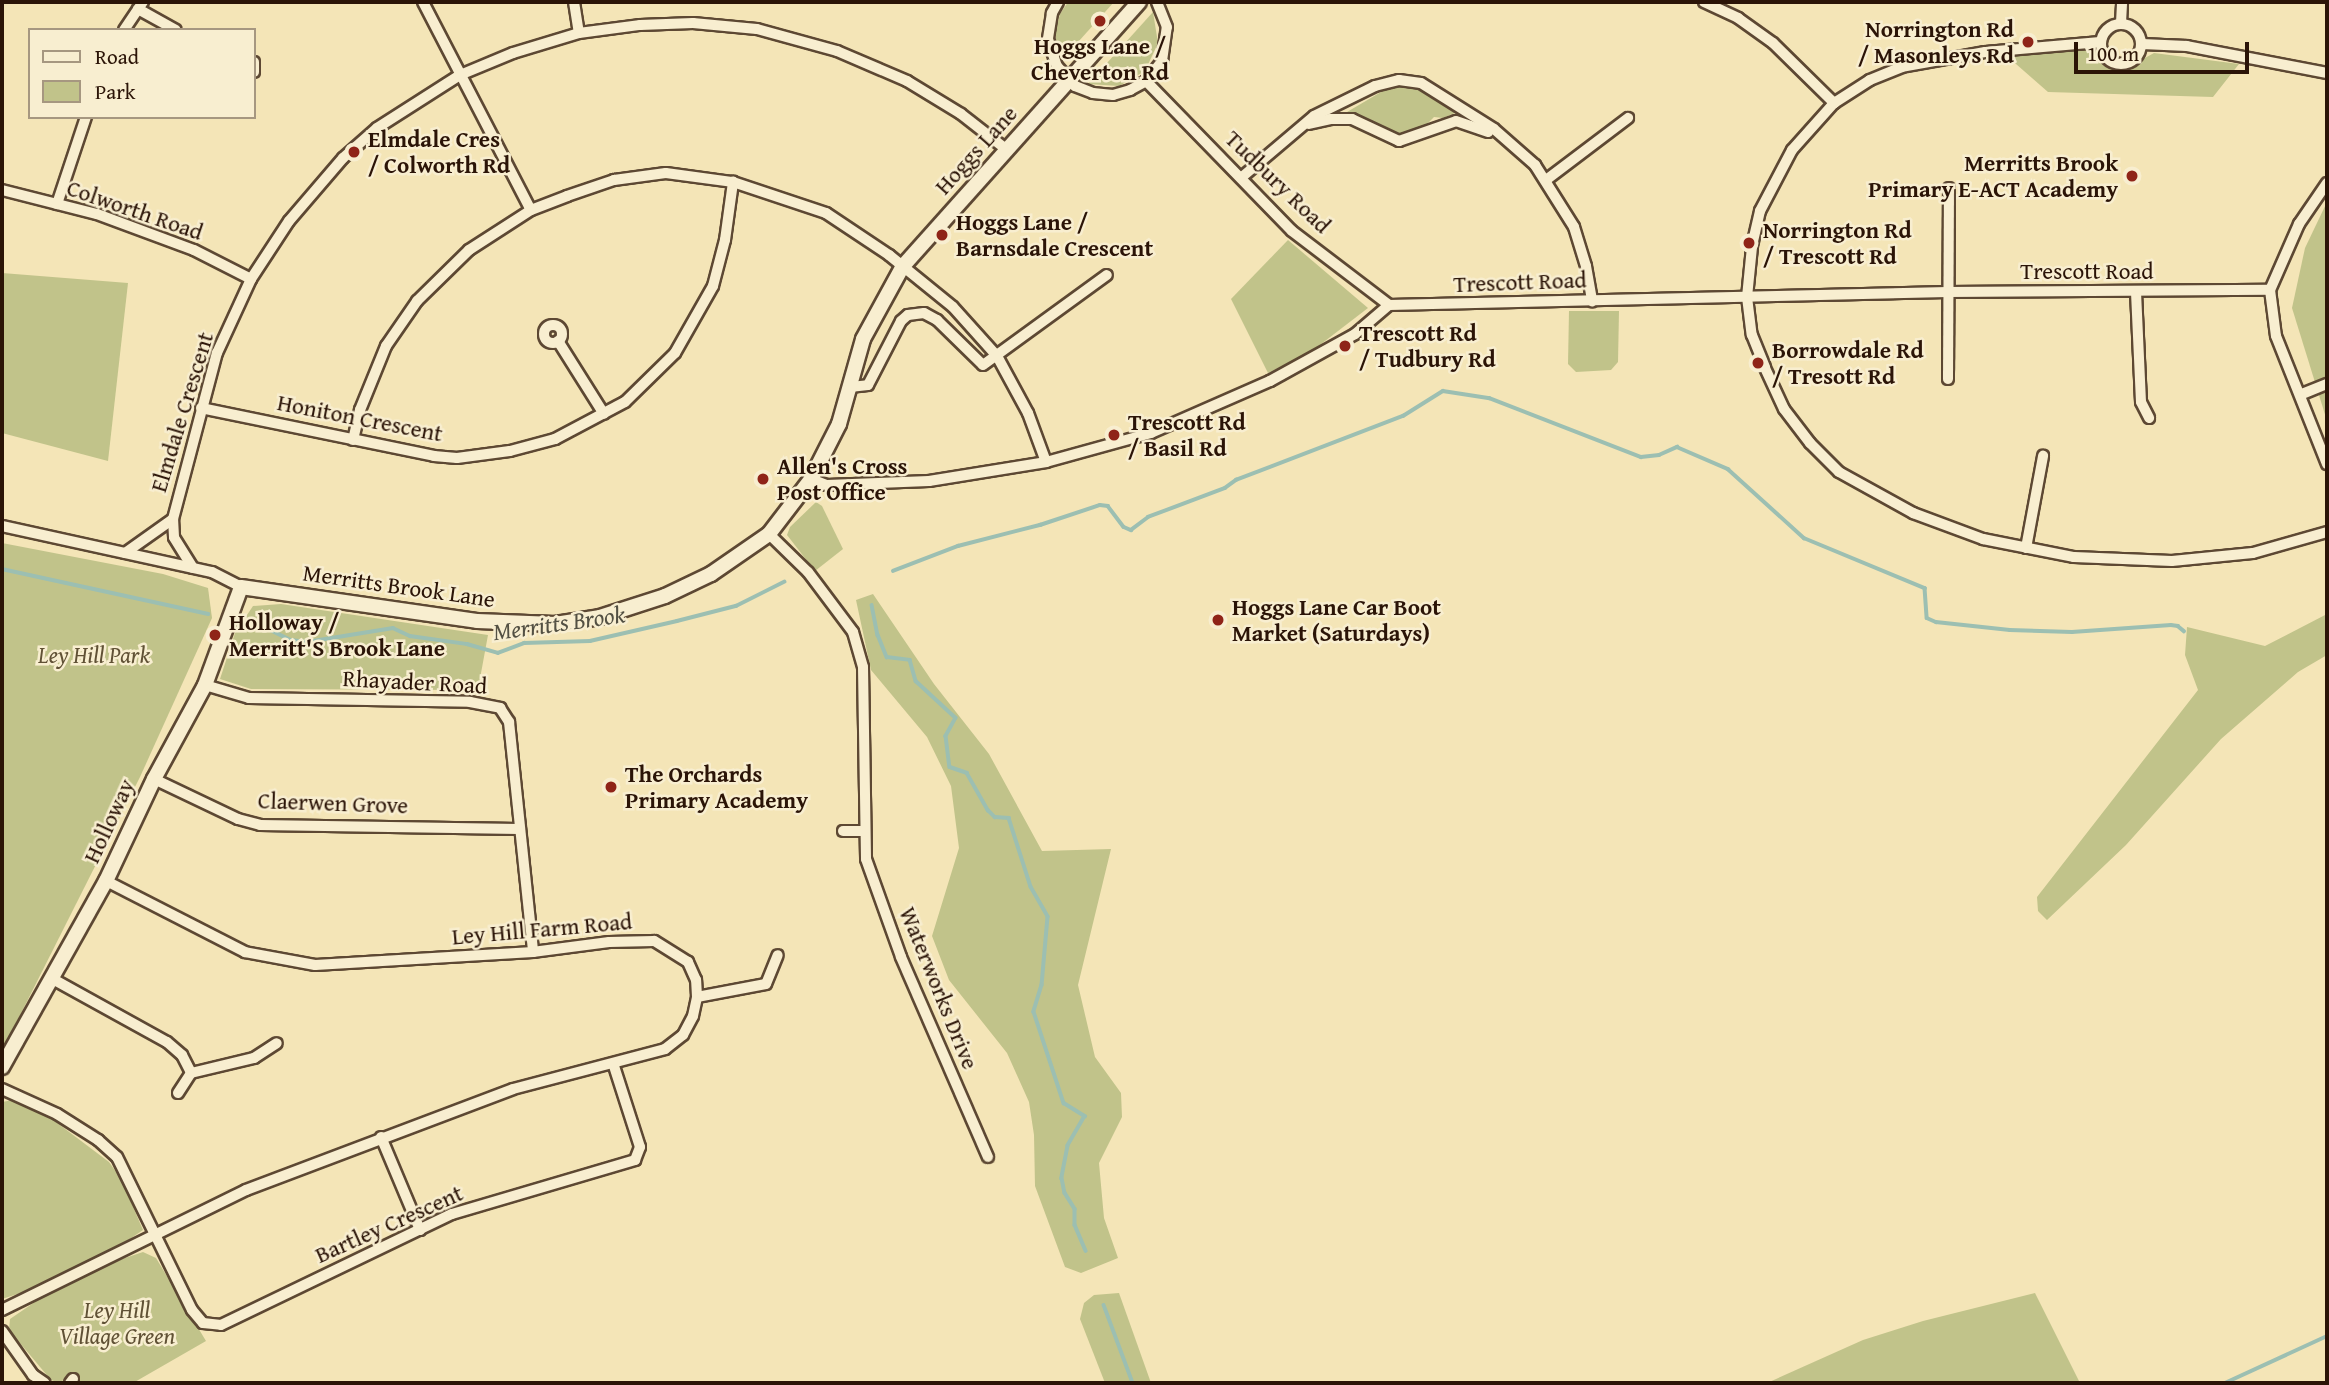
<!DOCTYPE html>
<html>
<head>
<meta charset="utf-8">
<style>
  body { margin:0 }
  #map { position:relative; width:2329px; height:1385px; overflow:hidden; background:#f4e5b7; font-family:"Gentium Book Plus",serif }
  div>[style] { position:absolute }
  .green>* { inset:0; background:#c1c38a }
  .stream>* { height:3.5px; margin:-1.75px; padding:0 1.75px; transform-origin:1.75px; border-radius:1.75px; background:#9cbfb2 }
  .roads { filter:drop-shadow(2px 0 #5d4833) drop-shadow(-2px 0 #5d4833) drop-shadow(0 2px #5d4833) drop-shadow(0 -2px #5d4833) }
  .minor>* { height:10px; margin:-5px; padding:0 5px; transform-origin:5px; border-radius:5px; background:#f8eed0 }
  .minor>.ring { margin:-5px; padding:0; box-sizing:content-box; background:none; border:10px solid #f8eed0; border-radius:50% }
  .tertiary>* { height:14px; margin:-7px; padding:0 7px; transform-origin:7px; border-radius:7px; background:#f8eed0 }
  .dots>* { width:19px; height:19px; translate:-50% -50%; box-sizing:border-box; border:4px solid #f8eed0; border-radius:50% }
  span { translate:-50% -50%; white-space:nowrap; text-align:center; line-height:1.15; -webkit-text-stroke:5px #f8eed0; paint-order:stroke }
  .poi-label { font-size:23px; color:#2b1407; font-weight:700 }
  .right { translate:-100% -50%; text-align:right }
  .left { translate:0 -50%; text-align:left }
  .street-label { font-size:23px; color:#2b1407 }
  .park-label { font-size:23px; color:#605135; font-style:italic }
  .water-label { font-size:24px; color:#535043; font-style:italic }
  .frame { position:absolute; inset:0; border:4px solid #2b1407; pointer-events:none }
  .legend { position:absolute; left:28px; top:28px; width:228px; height:91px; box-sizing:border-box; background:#f8eed0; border:2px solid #a69780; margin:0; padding:9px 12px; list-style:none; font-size:21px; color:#2b1407 }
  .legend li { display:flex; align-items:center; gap:14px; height:35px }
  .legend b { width:35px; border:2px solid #a69780 }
  .scale { position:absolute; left:2074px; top:42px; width:175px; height:32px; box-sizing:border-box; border:4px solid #2b1407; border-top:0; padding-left:9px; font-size:21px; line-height:24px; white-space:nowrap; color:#2b1407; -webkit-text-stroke:5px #f8eed0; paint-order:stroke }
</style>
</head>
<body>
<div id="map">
  <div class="green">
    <div style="clip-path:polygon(1068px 2px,1114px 2px,1061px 61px,1056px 46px,1056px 29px,1060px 14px)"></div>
    <div style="clip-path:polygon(1153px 12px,1158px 43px,1145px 71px,1119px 86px,1088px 84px)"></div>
    <div style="clip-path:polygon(2087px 50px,2103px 63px,2123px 70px,2154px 53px,2239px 64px,2213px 97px,2048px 92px,2008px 57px)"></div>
    <div style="clip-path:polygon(1398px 82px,1421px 87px,1455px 113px,1443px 118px,1434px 117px,1424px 127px,1406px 136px,1394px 135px,1347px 112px)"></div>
    <div style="clip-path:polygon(2327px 202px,2327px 421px,2292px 308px,2305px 248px)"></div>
    <div style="clip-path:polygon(1288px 240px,1368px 308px,1312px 351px,1268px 373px,1231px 299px)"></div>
    <div style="clip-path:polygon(2px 273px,128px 283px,108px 461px,2px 433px)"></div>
    <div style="clip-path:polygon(1569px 311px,1619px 311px,1618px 362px,1611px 370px,1576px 372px,1568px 364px)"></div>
    <div style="clip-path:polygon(816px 502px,822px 506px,843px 549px,815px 571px,787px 535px,790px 527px)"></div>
    <div style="clip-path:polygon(2px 543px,163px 574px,208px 588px,212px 618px,140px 777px,2px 1051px)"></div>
    <div style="clip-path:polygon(873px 594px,934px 684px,989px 754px,1042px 851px,1111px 849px,1078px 985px,1095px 1057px,1121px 1093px,1122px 1117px,1099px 1163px,1104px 1218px,1118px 1258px,1081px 1273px,1065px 1267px,1035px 1186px,1034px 1135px,1029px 1102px,1007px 1053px,949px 980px,932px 936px,959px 848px,951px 786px,927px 737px,871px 670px,856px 600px)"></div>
    <div style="clip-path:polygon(281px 604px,488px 635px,477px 695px,463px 690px,251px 689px,220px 679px,235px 633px,253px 606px)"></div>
    <div style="clip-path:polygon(2327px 614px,2327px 655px,2298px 672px,2221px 739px,2126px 845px,2047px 920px,2038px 911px,2037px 897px,2198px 690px,2185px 655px,2187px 627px,2265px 646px)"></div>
    <div style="clip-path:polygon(24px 1098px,109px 1162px,121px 1179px,143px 1230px,80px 1273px,143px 1252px,156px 1258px,206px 1341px,133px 1383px,77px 1383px,79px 1380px,70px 1374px,60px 1383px,51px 1380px,9px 1330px,10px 1319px,73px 1276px,2px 1299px,2px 1102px)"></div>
    <div style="clip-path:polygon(1119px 1293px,1151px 1383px,1105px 1383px,1080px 1319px,1084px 1303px,1094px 1295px)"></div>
    <div style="clip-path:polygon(2035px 1293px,2080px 1383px,1767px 1383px,1863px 1340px,1923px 1321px)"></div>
  </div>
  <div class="stream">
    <div style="left:2px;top:569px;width:211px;rotate:12.3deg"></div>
    <div style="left:893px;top:571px;width:70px;rotate:-21deg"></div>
    <div style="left:958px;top:546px;width:85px;rotate:-14.4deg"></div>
    <div style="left:1040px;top:525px;width:63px;rotate:-18.4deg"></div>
    <div style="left:1100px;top:505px;width:8px;rotate:7deg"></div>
    <div style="left:1108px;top:506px;width:26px;rotate:53deg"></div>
    <div style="left:1124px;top:527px;width:8px;rotate:23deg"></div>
    <div style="left:1131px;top:530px;width:21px;rotate:-37deg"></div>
    <div style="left:1148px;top:517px;width:82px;rotate:-20.6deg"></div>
    <div style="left:1225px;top:488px;width:14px;rotate:-36deg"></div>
    <div style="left:1236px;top:480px;width:179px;rotate:-21deg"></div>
    <div style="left:1403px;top:416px;width:47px;rotate:-32deg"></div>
    <div style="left:1443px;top:391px;width:47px;rotate:8.7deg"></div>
    <div style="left:1489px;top:398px;width:163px;rotate:21.2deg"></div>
    <div style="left:1641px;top:457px;width:18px;rotate:-6deg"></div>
    <div style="left:1659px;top:455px;width:20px;rotate:-24deg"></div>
    <div style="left:1677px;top:447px;width:56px;rotate:23.3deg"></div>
    <div style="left:1728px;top:469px;width:103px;rotate:42.2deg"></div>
    <div style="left:1804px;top:538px;width:131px;rotate:22.5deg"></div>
    <div style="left:1925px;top:588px;width:30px;rotate:86deg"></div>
    <div style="left:1927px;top:618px;width:10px;rotate:24deg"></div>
    <div style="left:1936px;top:622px;width:74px;rotate:6.2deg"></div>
    <div style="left:2010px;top:630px;width:62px;rotate:1.8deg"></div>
    <div style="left:2072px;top:632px;width:99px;rotate:-4deg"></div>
    <div style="left:2171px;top:625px;width:7px;rotate:8deg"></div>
    <div style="left:2178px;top:626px;width:8px;rotate:40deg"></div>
    <div style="left:872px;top:605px;width:31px;rotate:79deg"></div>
    <div style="left:878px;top:635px;width:24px;rotate:68deg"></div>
    <div style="left:887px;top:657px;width:23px;rotate:7deg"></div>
    <div style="left:910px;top:660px;width:22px;rotate:74deg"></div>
    <div style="left:916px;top:681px;width:54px;rotate:42.8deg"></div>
    <div style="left:956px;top:718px;width:21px;rotate:119deg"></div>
    <div style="left:946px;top:736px;width:31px;rotate:83deg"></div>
    <div style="left:950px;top:767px;width:18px;rotate:19deg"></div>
    <div style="left:967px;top:773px;width:43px;rotate:60.4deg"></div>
    <div style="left:988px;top:810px;width:10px;rotate:45deg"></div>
    <div style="left:995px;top:817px;width:14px;rotate:4deg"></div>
    <div style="left:1009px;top:818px;width:72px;rotate:72.3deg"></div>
    <div style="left:1031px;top:887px;width:34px;rotate:60deg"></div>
    <div style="left:1048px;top:917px;width:68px;rotate:95deg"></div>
    <div style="left:1042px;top:985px;width:28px;rotate:107deg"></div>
    <div style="left:1034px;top:1012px;width:96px;rotate:71.8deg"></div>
    <div style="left:1064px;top:1103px;width:25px;rotate:32deg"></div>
    <div style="left:1085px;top:1116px;width:34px;rotate:120deg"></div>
    <div style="left:1068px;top:1146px;width:33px;rotate:101deg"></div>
    <div style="left:1062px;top:1178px;width:15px;rotate:79deg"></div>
    <div style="left:1065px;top:1193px;width:19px;rotate:58deg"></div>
    <div style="left:1075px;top:1209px;width:16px;rotate:90deg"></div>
    <div style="left:1075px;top:1225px;width:28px;rotate:67deg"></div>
    <div style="left:256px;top:623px;width:39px;rotate:26deg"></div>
    <div style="left:291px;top:640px;width:16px;rotate:7deg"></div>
    <div style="left:307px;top:642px;width:87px;rotate:-9.2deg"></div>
    <div style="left:393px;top:628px;width:19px;rotate:25deg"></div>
    <div style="left:410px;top:636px;width:58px;rotate:8deg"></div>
    <div style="left:467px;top:644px;width:32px;rotate:16deg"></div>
    <div style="left:498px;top:653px;width:28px;rotate:-21deg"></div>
    <div style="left:524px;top:643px;width:66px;rotate:-1.7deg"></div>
    <div style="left:590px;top:641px;width:89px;rotate:-12.9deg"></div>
    <div style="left:677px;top:621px;width:61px;rotate:-14.3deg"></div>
    <div style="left:736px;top:606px;width:54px;rotate:-26.6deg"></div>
    <div style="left:1104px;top:1305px;width:83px;rotate:69.6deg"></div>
    <div style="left:2225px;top:1383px;width:112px;rotate:-24.7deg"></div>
  </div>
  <div class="roads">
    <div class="minor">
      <div style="left:423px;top:2px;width:234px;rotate:62.6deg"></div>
      <div style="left:574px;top:2px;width:31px;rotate:81deg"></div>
      <div style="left:1058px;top:2px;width:13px;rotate:119deg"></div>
      <div style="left:1052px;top:13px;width:26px;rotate:99deg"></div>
      <div style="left:1048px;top:39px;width:28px;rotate:72deg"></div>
      <div style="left:1057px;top:66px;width:27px;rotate:48deg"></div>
      <div style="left:1075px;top:86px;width:19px;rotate:21deg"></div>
      <div style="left:1093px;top:93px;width:20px;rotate:6deg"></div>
      <div style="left:1113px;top:95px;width:18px;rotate:-16deg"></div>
      <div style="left:1130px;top:90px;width:18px;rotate:-29deg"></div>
      <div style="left:1146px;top:81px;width:26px;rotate:-51deg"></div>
      <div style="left:1162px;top:61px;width:34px;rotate:-82deg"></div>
      <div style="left:1167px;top:27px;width:27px;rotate:-112deg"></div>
      <div style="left:1704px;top:2px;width:38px;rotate:25deg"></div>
      <div style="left:1738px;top:18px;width:43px;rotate:35.5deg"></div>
      <div style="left:1773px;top:43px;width:86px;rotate:44.5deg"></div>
      <div style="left:138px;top:9px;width:43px;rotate:28.9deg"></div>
      <div style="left:2121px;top:23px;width:21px;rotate:-87deg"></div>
      <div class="ring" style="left:2101px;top:24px;width:30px;height:30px"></div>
      <div style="left:124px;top:30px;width:34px;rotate:-56deg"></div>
      <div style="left:2100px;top:42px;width:115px;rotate:175deg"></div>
      <div style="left:1985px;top:52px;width:84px;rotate:169.8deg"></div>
      <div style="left:1902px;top:67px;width:35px;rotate:158deg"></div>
      <div style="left:1870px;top:80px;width:43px;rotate:147.4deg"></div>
      <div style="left:1834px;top:103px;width:63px;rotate:131.8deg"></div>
      <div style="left:1792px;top:150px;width:69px;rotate:117.7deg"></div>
      <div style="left:1760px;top:211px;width:37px;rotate:103deg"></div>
      <div style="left:1752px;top:247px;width:50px;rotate:95.7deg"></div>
      <div style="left:1747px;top:297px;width:38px;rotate:83deg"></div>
      <div style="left:1752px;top:335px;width:35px;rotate:68deg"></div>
      <div style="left:1765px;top:368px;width:45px;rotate:65.1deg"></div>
      <div style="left:1784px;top:409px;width:43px;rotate:52.6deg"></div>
      <div style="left:1810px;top:443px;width:41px;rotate:45deg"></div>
      <div style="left:1839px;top:472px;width:85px;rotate:29deg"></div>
      <div style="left:1913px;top:513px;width:75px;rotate:20.4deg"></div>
      <div style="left:1983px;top:539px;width:93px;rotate:11.2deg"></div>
      <div style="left:2074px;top:557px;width:98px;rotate:2.3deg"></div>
      <div style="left:2172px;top:561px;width:81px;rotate:-5.6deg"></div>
      <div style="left:2253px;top:553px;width:77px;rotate:-15.8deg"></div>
      <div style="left:2142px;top:44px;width:45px;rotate:2.5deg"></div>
      <div style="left:2187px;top:46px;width:143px;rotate:10.9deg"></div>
      <div style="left:254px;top:62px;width:10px;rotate:90deg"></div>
      <div style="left:1146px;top:81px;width:209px;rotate:45.8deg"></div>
      <div style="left:1292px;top:231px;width:122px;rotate:37.3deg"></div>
      <div style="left:1309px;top:124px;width:22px;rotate:-13deg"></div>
      <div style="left:1330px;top:119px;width:22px"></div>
      <div style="left:1352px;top:119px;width:52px;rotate:25.1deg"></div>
      <div style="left:1399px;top:141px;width:60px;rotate:-19.3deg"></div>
      <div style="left:1456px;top:121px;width:34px;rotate:19deg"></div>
      <div style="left:1242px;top:177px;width:94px;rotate:-40.3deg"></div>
      <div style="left:1314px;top:116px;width:68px;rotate:-26.2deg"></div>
      <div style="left:1375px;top:86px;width:25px;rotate:-14deg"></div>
      <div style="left:1399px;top:80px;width:22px;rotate:8deg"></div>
      <div style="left:1421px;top:83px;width:86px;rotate:32.2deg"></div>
      <div style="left:1494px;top:129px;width:55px;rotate:41.3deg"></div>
      <div style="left:1535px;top:165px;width:73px;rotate:57.8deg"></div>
      <div style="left:1574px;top:227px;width:41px;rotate:72.9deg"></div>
      <div style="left:1586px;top:266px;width:36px;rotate:80deg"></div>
      <div style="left:1546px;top:180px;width:103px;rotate:-37.1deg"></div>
      <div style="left:2327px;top:183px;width:50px;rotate:124.3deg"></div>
      <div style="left:2299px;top:224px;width:72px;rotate:113.7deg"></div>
      <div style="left:2270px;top:290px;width:46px;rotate:82.6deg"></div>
      <div style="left:2276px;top:336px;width:138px;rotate:68.3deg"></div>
      <div style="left:2px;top:190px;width:98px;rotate:14.2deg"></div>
      <div style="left:97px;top:214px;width:103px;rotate:20.4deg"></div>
      <div style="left:194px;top:250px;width:64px;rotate:27deg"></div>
      <div style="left:57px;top:204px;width:92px;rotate:-71.6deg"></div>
      <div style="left:2136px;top:292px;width:110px;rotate:87.4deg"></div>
      <div style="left:2141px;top:402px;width:18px;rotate:63deg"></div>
      <div class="ring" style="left:544px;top:325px;width:8px;height:8px"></div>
      <div style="left:558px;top:341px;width:86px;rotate:57.8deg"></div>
      <div style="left:1948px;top:379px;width:191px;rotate:-89.7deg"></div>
      <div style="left:850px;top:387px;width:18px;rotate:-6deg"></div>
      <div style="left:868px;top:385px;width:72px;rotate:-62.7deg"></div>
      <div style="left:901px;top:321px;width:9px;rotate:-41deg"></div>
      <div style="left:908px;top:315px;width:16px;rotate:-7deg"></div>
      <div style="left:924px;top:313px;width:15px;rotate:28deg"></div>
      <div style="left:937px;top:320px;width:64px;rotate:44.4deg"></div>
      <div style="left:983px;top:365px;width:153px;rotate:-36deg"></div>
      <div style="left:2302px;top:394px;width:27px;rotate:-22deg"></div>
      <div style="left:201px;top:408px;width:238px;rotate:11.6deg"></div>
      <div style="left:434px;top:456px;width:23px;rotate:5deg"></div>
      <div style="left:457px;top:458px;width:53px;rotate:-7.5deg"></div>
      <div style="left:510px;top:451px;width:47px;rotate:-14.9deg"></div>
      <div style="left:555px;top:439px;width:79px;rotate:-27.9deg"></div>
      <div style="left:625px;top:402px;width:70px;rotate:-44.4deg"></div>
      <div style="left:675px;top:353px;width:77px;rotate:-60.4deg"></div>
      <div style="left:713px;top:286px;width:48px;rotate:-75.4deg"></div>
      <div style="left:725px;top:240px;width:59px;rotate:-82.1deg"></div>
      <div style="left:353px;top:440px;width:31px;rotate:-77deg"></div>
      <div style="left:360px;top:410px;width:69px;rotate:-67.9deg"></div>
      <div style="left:386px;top:346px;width:55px;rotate:-55.4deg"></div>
      <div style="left:417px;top:301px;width:73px;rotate:-44.4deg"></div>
      <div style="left:469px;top:250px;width:74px;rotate:-32.8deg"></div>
      <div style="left:531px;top:210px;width:39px;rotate:-21deg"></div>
      <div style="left:567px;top:196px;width:50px;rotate:-18.8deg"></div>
      <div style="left:614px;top:180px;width:52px;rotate:-7.7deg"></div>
      <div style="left:666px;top:173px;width:68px;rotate:7.7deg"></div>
      <div style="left:733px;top:182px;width:98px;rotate:18.4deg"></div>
      <div style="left:826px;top:213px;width:76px;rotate:33.7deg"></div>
      <div style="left:889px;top:255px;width:82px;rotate:39.1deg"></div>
      <div style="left:953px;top:307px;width:66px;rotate:48.1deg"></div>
      <div style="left:997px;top:356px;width:65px;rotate:61.5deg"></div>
      <div style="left:1028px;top:413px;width:52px;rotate:69.8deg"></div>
      <div style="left:811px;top:479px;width:17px;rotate:21deg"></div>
      <div style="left:827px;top:485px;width:102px;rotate:-2.2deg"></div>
      <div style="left:929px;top:481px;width:119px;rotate:-9.2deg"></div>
      <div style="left:1046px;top:462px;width:109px;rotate:-15.4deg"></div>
      <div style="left:1151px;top:433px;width:130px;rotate:-23.6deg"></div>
      <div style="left:1270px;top:381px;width:97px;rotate:-28.9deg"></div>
      <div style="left:1355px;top:334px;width:45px;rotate:-40.5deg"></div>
      <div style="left:1389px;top:305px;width:559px;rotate:-1.33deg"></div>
      <div style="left:1948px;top:292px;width:322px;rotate:-0.4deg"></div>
      <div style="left:2px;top:526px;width:215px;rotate:12.4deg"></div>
      <div style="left:212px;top:572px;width:33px;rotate:27deg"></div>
      <div style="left:769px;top:534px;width:54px;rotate:44.3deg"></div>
      <div style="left:808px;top:572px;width:75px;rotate:53.1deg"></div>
      <div style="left:853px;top:632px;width:36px;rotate:74deg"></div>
      <div style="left:863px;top:667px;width:192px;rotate:89.1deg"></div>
      <div style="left:866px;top:859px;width:104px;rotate:70.3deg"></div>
      <div style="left:901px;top:957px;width:218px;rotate:66.5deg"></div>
      <div style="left:2026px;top:548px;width:94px;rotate:-79.5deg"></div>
      <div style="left:125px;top:553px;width:59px;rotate:-35.3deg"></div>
      <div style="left:193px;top:568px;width:36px;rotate:-122deg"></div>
      <div style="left:174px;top:537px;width:18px;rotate:-93deg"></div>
      <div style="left:173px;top:519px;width:172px;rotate:-75.2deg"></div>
      <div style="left:217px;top:353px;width:81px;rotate:-65.3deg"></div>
      <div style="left:251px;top:279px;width:69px;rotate:-56.8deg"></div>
      <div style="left:289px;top:221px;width:83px;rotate:-49.4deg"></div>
      <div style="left:343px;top:158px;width:45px;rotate:-41.4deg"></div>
      <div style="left:377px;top:128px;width:98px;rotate:-32.6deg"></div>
      <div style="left:460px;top:75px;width:57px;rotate:-22.5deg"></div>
      <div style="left:513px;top:53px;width:69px;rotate:-16.9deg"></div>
      <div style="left:579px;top:33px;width:62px;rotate:-7.5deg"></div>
      <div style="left:640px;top:25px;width:53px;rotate:-2.2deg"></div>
      <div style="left:693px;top:23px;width:64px;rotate:5.4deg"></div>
      <div style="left:757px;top:29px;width:83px;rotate:15.4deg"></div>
      <div style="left:837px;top:51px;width:76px;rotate:23.2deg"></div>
      <div style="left:907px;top:81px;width:63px;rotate:31.4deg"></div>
      <div style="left:961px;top:114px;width:58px;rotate:38deg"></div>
      <div style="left:205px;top:685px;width:46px;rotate:16.5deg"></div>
      <div style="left:249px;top:698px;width:221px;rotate:1deg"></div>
      <div style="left:470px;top:702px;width:31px;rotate:11deg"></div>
      <div style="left:500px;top:708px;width:17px;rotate:57deg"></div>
      <div style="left:509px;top:722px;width:231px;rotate:84deg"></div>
      <div style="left:154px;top:779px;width:93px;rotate:25.5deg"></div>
      <div style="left:238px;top:819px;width:23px;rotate:15deg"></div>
      <div style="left:260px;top:825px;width:259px;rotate:0.9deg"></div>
      <div style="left:843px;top:831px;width:20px"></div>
      <div style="left:51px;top:978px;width:132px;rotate:28.9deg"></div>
      <div style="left:167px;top:1042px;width:20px;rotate:41deg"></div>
      <div style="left:182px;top:1055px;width:20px;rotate:63deg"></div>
      <div style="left:191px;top:1073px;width:65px;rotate:-13.4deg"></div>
      <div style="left:254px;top:1058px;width:27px;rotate:-33deg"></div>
      <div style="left:697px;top:997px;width:70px;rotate:-10.7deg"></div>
      <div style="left:766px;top:984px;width:31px;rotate:-68deg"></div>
      <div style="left:2px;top:1089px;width:60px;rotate:24.4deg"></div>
      <div style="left:57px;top:1114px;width:49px;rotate:32.4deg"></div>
      <div style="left:98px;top:1140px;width:25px;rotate:42deg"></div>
      <div style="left:117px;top:1157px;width:170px;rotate:63.9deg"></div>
      <div style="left:192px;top:1310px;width:17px;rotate:50deg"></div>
      <div style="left:203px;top:1323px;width:18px;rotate:6deg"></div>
      <div style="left:221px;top:1325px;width:256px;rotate:-25.7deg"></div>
      <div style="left:452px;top:1214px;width:191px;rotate:-16.4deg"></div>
      <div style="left:635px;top:1160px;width:14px;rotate:-69deg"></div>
      <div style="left:640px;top:1147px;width:88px;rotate:-107.8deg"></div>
      <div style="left:178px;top:1093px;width:24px;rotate:-57deg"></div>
      <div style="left:381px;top:1137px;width:101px;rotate:67.2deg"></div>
      <div style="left:2px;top:1310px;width:272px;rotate:-26.2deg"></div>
      <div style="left:246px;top:1190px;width:285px;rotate:-20.7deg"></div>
      <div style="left:513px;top:1089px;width:157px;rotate:-14.7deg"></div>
      <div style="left:665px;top:1049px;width:23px;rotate:-38deg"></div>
      <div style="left:683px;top:1035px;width:21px;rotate:-62deg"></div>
      <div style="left:693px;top:1016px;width:19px;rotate:-78deg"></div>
      <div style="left:697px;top:997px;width:17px;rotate:-93deg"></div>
      <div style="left:696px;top:980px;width:20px;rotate:-114deg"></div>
      <div style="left:688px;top:962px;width:40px;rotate:-148deg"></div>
      <div style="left:654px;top:941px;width:45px;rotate:178.7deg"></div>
      <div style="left:609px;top:942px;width:77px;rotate:172.5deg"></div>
      <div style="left:533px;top:952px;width:218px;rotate:176.6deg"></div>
      <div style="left:315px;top:965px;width:71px;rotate:-169.5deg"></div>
      <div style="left:245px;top:952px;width:156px;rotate:-152.9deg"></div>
      <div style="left:2px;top:1331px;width:54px;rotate:54.8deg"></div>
      <div style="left:33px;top:1375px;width:14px;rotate:34deg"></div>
      <div style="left:70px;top:1383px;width:5px;rotate:-53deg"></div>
    </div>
    <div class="tertiary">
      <div style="left:2px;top:1067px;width:213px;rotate:-60.8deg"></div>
      <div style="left:106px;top:881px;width:113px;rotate:-64.8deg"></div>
      <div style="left:154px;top:779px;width:107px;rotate:-61.5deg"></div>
      <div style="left:205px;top:685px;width:104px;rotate:-69.8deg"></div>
      <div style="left:241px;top:587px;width:238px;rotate:8.2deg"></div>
      <div style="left:477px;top:621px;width:78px;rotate:2.2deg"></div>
      <div style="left:555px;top:624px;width:46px;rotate:-8.8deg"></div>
      <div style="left:600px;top:617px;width:68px;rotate:-17.9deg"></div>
      <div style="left:665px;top:596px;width:51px;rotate:-25.6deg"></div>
      <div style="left:711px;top:574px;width:70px;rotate:-34.6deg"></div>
      <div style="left:769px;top:534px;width:69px;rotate:-52.6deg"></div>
      <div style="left:811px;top:479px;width:62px;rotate:-63deg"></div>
      <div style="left:839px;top:424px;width:88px;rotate:-74.2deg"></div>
      <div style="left:863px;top:339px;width:83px;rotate:-61.3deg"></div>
      <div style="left:903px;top:266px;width:354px;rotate:-48.2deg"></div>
    </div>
  </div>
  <div class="dots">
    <div style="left:1100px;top:21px;background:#8f2418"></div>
    <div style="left:2028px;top:42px;background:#8f2418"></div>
    <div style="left:354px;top:152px;background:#8f2418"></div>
    <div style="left:2132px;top:176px;background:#8f2418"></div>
    <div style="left:942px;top:235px;background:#8f2418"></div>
    <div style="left:1749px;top:243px;background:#8f2418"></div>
    <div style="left:1345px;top:346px;background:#8f2418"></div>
    <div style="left:1758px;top:363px;background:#8f2418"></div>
    <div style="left:1114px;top:435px;background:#8f2418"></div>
    <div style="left:763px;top:479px;background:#8f2418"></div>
    <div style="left:1218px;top:620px;background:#8f2418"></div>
    <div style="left:215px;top:635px;background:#8f2418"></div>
    <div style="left:611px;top:787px;background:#8f2418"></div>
  </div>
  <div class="poi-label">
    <span class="right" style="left:2014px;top:42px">Norrington Rd<br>/ Masonleys Rd</span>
    <span style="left:1100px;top:59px">Hoggs Lane /<br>Cheverton Rd</span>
    <span class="left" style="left:368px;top:152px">Elmdale Cres<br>/ Colworth Rd</span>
    <span class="right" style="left:2118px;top:176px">Merritts Brook<br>Primary E-ACT Academy</span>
    <span class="left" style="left:956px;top:235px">Hoggs Lane /<br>Barnsdale Crescent</span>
    <span class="left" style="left:1763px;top:243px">Norrington Rd<br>/ Trescott Rd</span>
    <span class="left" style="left:1359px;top:346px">Trescott Rd<br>/ Tudbury Rd</span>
    <span class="left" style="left:1772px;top:363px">Borrowdale Rd<br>/ Tresott Rd</span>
    <span class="left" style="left:1128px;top:435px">Trescott Rd<br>/ Basil Rd</span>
    <span class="left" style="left:777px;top:479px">Allen's Cross<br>Post Office</span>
    <span class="left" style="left:1232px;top:620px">Hoggs Lane Car Boot<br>Market (Saturdays)</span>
    <span class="left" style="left:229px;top:635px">Holloway /<br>Merritt'S Brook Lane</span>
    <span class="left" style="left:625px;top:787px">The Orchards<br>Primary Academy</span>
  </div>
  <div class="street-label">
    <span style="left:976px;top:150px;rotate:-48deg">Hoggs Lane</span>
    <span style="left:1278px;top:182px;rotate:44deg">Tudbury Road</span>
    <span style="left:135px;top:210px;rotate:19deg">Colworth Road</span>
    <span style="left:2087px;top:271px">Trescott Road</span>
    <span style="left:1520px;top:282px;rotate:-2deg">Trescott Road</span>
    <span style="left:182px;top:412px;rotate:-73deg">Elmdale Crescent</span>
    <span style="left:360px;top:418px;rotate:11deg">Honiton Crescent</span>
    <span style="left:399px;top:586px;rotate:8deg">Merritts Brook Lane</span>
    <span style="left:415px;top:682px;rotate:3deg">Rhayader Road</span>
    <span style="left:333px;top:803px;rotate:2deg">Claerwen Grove</span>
    <span style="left:109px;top:821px;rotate:-65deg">Holloway</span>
    <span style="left:542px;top:929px;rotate:-5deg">Ley Hill Farm Road</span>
    <span style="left:939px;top:988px;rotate:68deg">Waterworks Drive</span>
    <span style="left:389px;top:1224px;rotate:-24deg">Bartley Crescent</span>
  </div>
  <div class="park-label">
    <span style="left:94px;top:655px">Ley Hill Park</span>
    <span style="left:117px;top:1323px">Ley Hill<br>Village Green</span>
  </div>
  <div class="water-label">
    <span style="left:559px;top:623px;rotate:-8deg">Merritts Brook</span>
  </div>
  <div class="frame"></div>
  <ul class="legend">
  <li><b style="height:9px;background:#f8eed0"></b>Road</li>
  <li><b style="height:19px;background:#c1c38a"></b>Park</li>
  </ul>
  <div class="scale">100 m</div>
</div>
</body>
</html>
